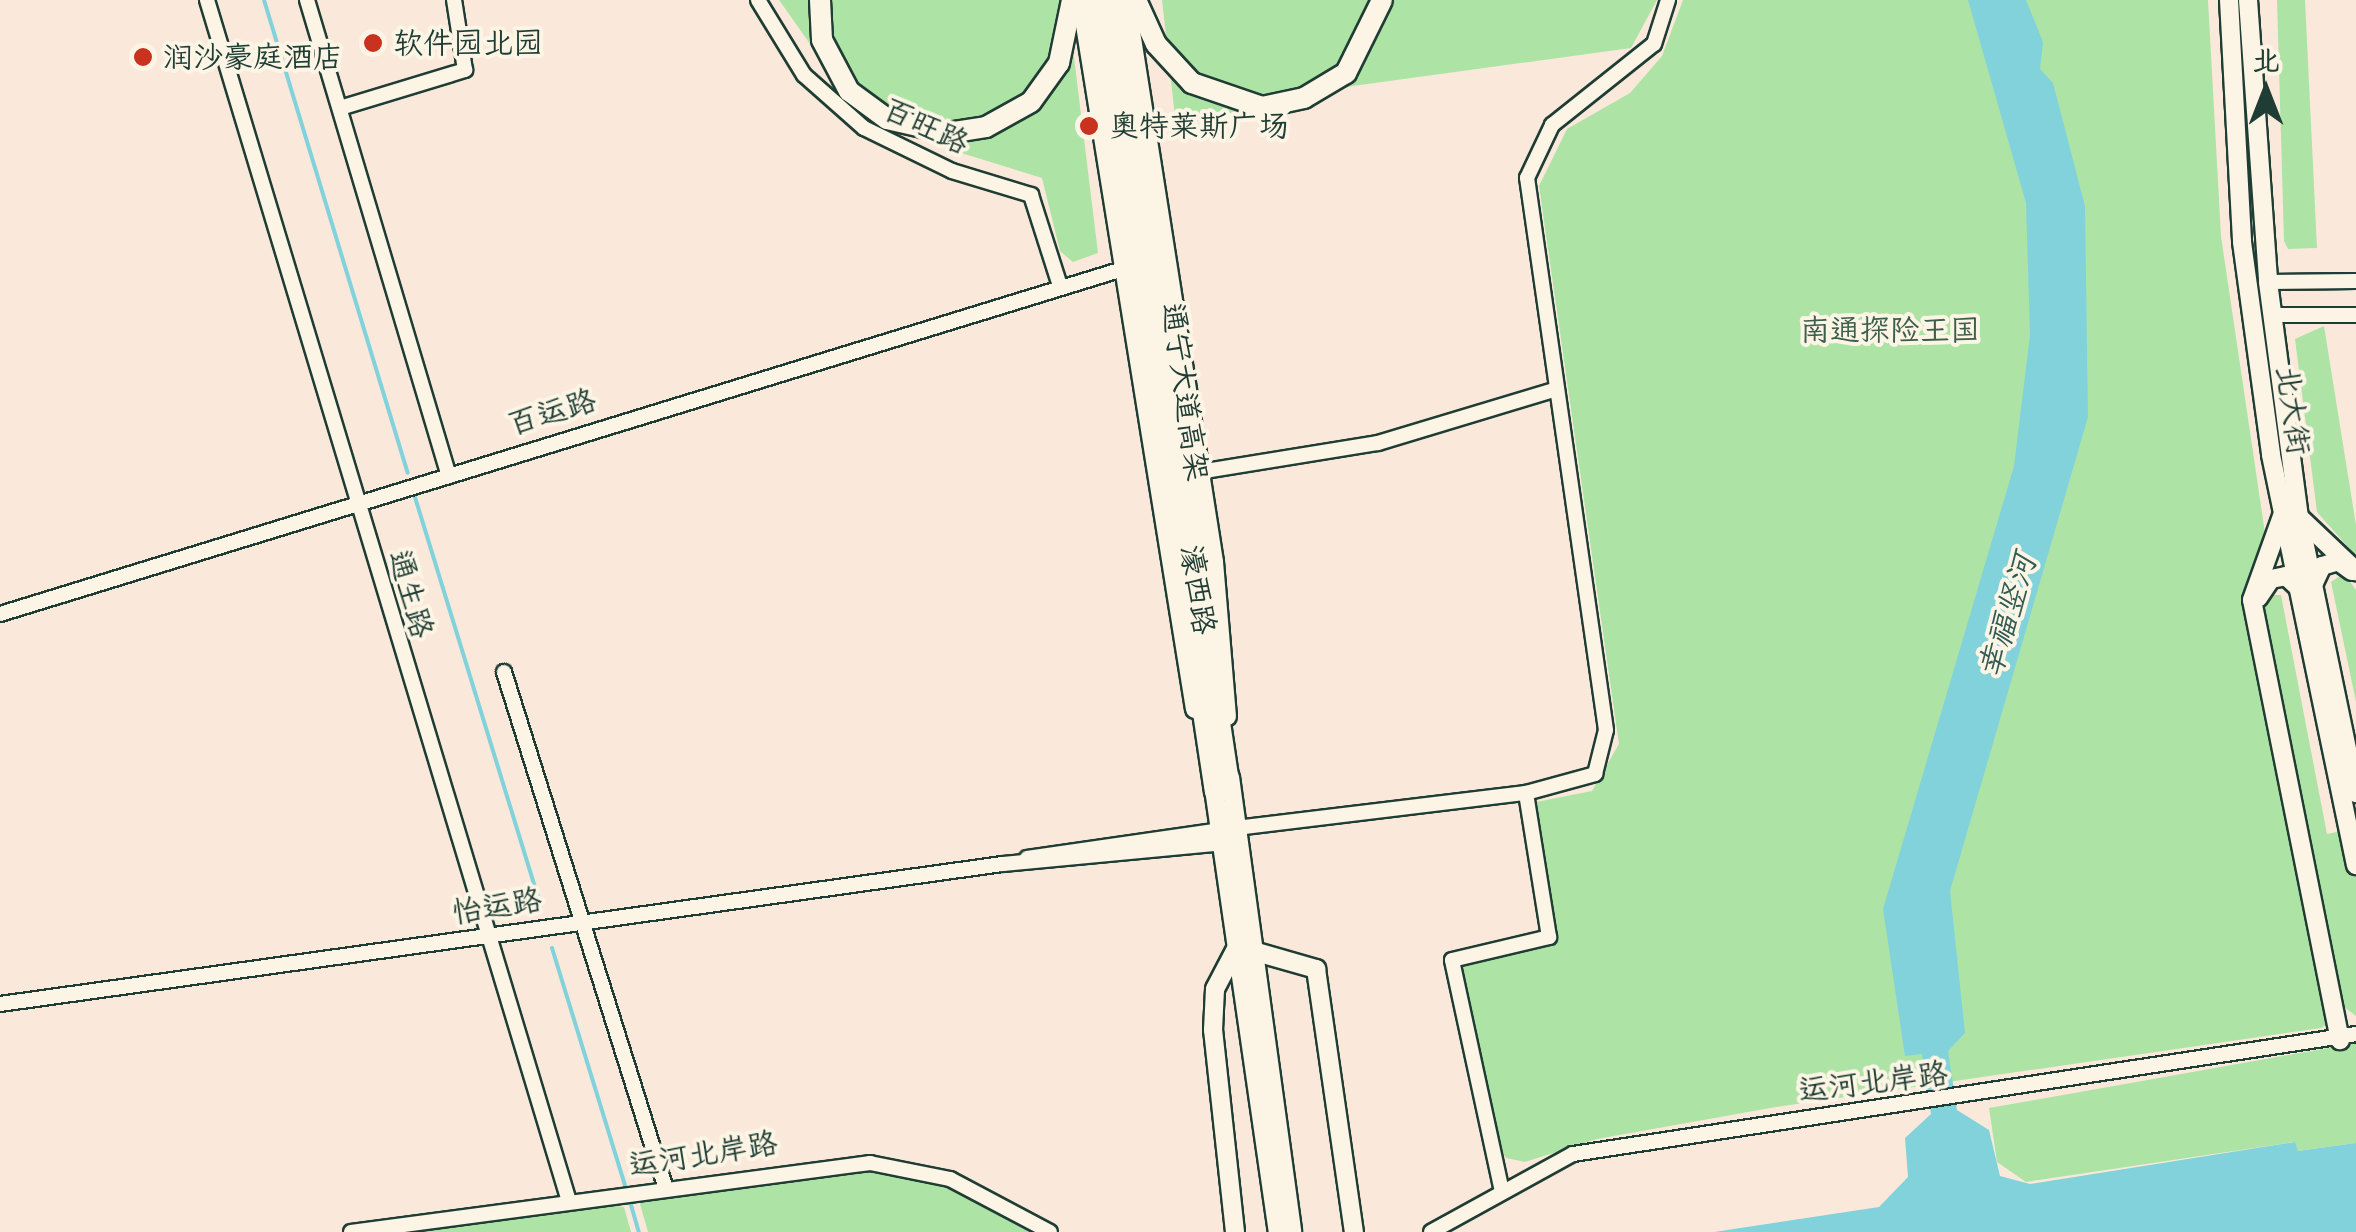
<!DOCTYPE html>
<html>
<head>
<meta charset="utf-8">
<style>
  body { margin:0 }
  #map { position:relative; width:2356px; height:1232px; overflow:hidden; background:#fae9db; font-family:Itim,"LXGW WenKai TC",sans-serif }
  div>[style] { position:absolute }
  .green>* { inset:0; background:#aee3a6 }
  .water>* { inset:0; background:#82d2db }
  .stream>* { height:4px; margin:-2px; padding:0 2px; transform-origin:2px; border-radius:2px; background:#82d2db }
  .roads { filter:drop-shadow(2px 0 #1f3d34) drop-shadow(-2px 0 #1f3d34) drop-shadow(0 2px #1f3d34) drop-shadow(0 -2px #1f3d34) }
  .minor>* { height:14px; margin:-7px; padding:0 7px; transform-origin:7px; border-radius:7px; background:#fcf5e5 }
  .major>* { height:18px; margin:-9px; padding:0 9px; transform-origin:9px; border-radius:9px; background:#fcf5e5 }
  .highway>* { height:20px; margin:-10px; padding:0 10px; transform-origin:10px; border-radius:10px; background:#fcf5e5 }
  .dots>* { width:28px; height:28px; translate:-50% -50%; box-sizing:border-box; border:5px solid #fcf5e5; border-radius:50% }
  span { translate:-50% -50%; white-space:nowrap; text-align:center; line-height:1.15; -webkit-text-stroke:8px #fcf5e5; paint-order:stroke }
  .poi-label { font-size:30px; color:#1f3d34 }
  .left { translate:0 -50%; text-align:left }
  .street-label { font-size:30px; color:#1f3d34 }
  .park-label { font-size:30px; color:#3c5e4b }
  .water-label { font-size:32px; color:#335b55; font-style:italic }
  .north { position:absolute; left:2216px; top:40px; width:100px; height:100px; -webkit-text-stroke:8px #fcf5e5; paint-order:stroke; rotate:0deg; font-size:28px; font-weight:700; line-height:40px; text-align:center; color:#1f3d34 }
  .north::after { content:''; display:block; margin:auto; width:35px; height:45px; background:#1f3d34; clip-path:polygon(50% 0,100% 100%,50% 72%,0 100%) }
</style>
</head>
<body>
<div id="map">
  <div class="green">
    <div style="clip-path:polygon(779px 0,1067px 0,1098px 253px,1073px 262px,1060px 251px,1042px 178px,932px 144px,837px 82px)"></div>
    <div style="clip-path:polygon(1162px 0,1657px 0,1631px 48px,1353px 86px,1176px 126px)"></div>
    <div style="clip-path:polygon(1683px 0,2208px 0,2221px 236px,2265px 533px,2247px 590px,2330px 1022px,2321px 1028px,1776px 1107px,1597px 1139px,1525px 1162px,1506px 1158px,1496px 1143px,1461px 964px,1556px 942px,1536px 802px,1592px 791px,1619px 744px,1539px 186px,1567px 129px,1630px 93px,1662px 56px)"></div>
    <div style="clip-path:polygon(2277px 0,2305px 0,2317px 248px,2288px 249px,2284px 241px)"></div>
    <div style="clip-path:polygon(2324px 326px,2356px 525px,2356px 556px,2317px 512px,2295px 339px)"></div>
    <div style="clip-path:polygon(2344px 573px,2356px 590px,2356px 702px,2331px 582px)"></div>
    <div style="clip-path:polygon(2267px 595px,2281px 595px,2327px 834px,2356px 828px,2356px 1016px,2343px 1006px,2262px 611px)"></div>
    <div style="clip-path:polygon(2356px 1043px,2356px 1143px,2298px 1151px,2294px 1142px,2026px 1182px,1997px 1162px,1989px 1108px)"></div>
    <div style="clip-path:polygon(872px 1170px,951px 1188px,1037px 1232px,648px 1232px,640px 1204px,646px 1196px)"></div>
    <div style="clip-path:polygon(598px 1204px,624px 1207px,631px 1232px,402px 1232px)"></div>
  </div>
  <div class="water">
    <div style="clip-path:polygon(1968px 0,2026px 0,2043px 42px,2040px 69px,2053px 83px,2085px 206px,2088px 417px,1950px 891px,1965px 1033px,1948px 1051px,1957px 1110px,1989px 1130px,2000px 1176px,2030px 1184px,2295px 1142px,2298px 1151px,2356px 1143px,2356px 1232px,1714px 1232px,1879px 1207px,1908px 1177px,1905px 1138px,1931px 1114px,1922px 1054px,1905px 1056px,1883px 909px,2014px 466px,2030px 335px,2026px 203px)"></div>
  </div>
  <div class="stream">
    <div style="left:264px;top:0;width:494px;rotate:73.1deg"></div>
    <div style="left:414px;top:494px;width:431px;rotate:72.9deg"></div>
    <div style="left:552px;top:948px;width:252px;rotate:72.9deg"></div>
    <div style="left:629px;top:1198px;width:35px;rotate:74deg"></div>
  </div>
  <div class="roads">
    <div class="minor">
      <div style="left:207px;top:0;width:1254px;rotate:73.23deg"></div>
      <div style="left:307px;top:0;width:493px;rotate:73.4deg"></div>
      <div style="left:758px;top:0;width:88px;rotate:58.5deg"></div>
      <div style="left:804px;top:75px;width:80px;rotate:41.5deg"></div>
      <div style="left:864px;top:128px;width:98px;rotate:26deg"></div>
      <div style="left:952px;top:171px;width:83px;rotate:16.9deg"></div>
      <div style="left:1031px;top:195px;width:96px;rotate:72.3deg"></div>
      <div style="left:340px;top:108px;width:131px;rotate:-16.9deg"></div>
      <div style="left:465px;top:70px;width:71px;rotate:-98.9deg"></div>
      <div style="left:2268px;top:282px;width:88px;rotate:-0.7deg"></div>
      <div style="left:2272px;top:315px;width:84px"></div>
      <div style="left:1199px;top:472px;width:181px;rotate:-9.2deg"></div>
      <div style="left:1378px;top:443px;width:183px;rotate:-16.8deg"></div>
      <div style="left:0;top:614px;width:1175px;rotate:-17.08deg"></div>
      <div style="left:504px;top:672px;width:539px;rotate:72.61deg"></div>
      <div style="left:1236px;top:828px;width:292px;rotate:-6.9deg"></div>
      <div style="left:1526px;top:793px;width:72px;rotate:-15.4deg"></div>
      <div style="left:1595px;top:774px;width:45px;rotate:-76deg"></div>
      <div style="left:1606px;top:730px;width:558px;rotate:-98.14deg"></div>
      <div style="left:1527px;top:178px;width:59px;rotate:-64.7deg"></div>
      <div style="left:1552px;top:125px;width:130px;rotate:-38.5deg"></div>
      <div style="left:1654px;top:44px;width:46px;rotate:-72.3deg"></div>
      <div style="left:1027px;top:858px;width:196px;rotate:-8.2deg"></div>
      <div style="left:0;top:1004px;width:1012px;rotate:-7.95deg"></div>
      <div style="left:1002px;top:864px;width:222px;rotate:-5.4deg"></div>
      <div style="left:1501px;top:1187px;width:232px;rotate:-102.2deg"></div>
      <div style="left:1452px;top:960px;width:100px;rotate:-13.3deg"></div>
      <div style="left:1549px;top:937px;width:146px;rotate:-99.1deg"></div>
      <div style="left:351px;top:1232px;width:524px;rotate:-7.57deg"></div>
      <div style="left:870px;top:1163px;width:82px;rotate:11.3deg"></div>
      <div style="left:950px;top:1179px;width:113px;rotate:27.9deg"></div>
      <div style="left:1431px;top:1232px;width:162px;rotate:-28.8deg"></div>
      <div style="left:1573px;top:1154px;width:792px;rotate:-8.71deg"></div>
    </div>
    <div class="major">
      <div style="left:1081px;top:0;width:718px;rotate:80.87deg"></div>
      <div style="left:1126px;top:0;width:569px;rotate:81.1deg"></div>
      <div style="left:1214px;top:562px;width:155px;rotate:85.2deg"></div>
      <div style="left:2229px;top:0;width:242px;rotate:86.9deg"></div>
      <div style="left:2242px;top:242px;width:215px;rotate:82.2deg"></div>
      <div style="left:2271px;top:455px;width:419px;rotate:78.3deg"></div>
      <div style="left:2248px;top:0;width:283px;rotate:85.9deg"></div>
      <div style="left:2268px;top:282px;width:237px;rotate:82.5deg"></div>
      <div style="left:2299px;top:517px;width:282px;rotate:78.3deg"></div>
      <div style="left:2282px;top:516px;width:89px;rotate:109.7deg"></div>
      <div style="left:2252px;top:600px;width:449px;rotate:78.7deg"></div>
      <div style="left:2299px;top:517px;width:79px;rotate:43.5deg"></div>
      <div style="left:2313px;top:585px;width:21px;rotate:-65deg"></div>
      <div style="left:2322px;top:566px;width:17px;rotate:-17deg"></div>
      <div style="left:2338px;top:561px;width:17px;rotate:36deg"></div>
      <div style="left:2258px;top:598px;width:23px;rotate:-56deg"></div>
      <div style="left:2271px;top:579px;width:15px;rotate:-11deg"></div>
      <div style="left:2286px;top:576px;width:18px;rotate:43deg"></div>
      <div style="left:1230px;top:777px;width:459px;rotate:82.2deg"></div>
      <div style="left:1213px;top:782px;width:455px;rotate:81.8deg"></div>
      <div style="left:1253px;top:951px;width:66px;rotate:15.9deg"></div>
      <div style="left:1316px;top:969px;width:266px;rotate:81.8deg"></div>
      <div style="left:1235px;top:1232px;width:203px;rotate:-96.2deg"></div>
      <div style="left:1213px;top:1030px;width:41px;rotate:-87.2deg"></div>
      <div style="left:1215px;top:989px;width:47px;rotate:-62.4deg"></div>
    </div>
    <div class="highway">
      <div style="left:820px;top:0;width:40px;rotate:87.1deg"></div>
      <div style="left:822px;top:40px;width:58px;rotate:62.1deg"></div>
      <div style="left:849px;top:91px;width:47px;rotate:36.4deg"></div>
      <div style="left:887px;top:119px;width:63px;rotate:12.9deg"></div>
      <div style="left:948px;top:133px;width:38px;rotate:-9deg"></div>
      <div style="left:986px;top:127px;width:51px;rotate:-29.1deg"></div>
      <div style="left:1031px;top:102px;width:48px;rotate:-54.3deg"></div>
      <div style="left:1059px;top:63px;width:64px;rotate:-78.3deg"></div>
      <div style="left:1096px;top:0;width:801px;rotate:81.46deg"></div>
      <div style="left:1112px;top:0;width:799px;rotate:81.5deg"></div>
      <div style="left:1136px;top:0;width:48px;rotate:65.6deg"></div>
      <div style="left:1156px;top:44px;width:53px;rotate:47.3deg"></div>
      <div style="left:1192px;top:83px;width:74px;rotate:18.9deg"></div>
      <div style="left:1262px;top:107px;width:43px;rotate:-12.1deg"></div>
      <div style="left:1304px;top:98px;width:49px;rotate:-30.8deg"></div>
      <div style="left:1346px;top:73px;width:81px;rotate:-63.7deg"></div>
    </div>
  </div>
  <div class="dots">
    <div style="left:373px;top:43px;background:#c8321e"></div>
    <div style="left:143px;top:57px;background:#c8321e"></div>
    <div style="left:1089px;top:126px;background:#c8321e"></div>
  </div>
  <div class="poi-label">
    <span class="left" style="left:393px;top:43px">软件园北园</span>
    <span class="left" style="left:163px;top:57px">润沙豪庭酒店</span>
    <span class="left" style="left:1109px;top:126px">奥特莱斯广场</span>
  </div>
  <div class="street-label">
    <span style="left:926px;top:126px;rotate:25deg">百旺路</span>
    <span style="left:1185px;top:392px;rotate:82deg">通宁大道高架</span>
    <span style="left:2293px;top:410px;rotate:82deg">北大街</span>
    <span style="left:552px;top:412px;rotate:-17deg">百运路</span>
    <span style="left:1198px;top:590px;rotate:81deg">濠西路</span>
    <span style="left:411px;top:594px;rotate:74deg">通生路</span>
    <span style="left:497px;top:906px;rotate:-9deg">怡运路</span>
    <span style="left:1873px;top:1082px;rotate:-7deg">运河北岸路</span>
    <span style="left:703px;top:1154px;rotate:-9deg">运河北岸路</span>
  </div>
  <div class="park-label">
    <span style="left:1890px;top:330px">南通探险王国</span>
  </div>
  <div class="water-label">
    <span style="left:2007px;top:616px;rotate:-73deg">幸福竖河</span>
  </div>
  <div class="north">北</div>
</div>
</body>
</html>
